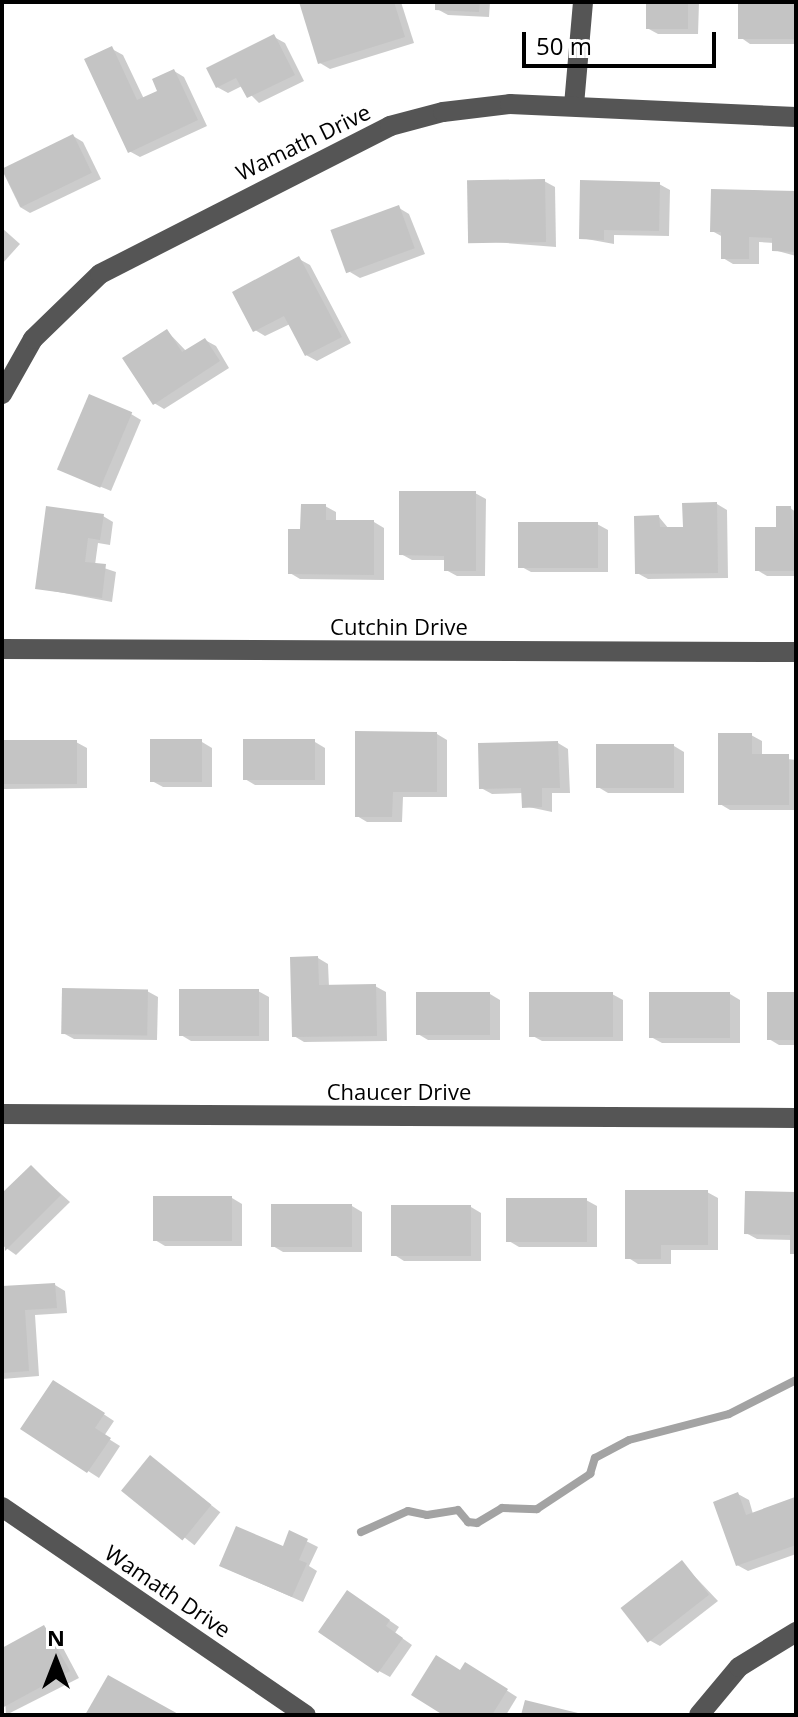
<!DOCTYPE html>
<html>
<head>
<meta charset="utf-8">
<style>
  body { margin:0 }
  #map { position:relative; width:798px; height:1717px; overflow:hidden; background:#fff; font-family:"Open Sans",sans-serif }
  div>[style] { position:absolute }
  .shadow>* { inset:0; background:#0003; transform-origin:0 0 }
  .stream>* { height:8px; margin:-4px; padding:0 4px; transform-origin:4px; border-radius:4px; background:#a3a3a3 }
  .building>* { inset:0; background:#c4c4c4; transform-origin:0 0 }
  .minor>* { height:20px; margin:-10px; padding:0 10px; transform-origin:10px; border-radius:10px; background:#555 }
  span { translate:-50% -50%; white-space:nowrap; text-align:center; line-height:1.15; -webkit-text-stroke:6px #fff; paint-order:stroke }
  .street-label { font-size:22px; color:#000 }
  .frame { position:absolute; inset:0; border:4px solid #000; pointer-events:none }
  .north { position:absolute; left:16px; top:1621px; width:80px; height:80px; -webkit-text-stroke:6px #fff; paint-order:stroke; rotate:0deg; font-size:22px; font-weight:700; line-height:32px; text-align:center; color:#000 }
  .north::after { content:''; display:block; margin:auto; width:28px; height:36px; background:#000; clip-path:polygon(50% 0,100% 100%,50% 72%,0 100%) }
  .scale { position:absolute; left:522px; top:32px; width:194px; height:36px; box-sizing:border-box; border:4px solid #000; border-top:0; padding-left:10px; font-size:24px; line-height:28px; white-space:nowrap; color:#000; -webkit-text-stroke:6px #fff; paint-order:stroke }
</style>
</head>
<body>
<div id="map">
  <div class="shadow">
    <div style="clip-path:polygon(301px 2px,401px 2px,414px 43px,330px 69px,320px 63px)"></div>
    <div style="clip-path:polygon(437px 2px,490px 2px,489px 17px,448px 15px,437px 9px)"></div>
    <div style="clip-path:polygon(648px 2px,699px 2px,698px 34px,658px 34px,647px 28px)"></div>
    <div style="clip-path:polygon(740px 2px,796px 2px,796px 44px,750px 44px,740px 37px)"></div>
    <div style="clip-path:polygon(274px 37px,285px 43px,304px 81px,259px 103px,242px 86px,228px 93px,217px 87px)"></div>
    <div style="clip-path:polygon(112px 49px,123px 55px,144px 99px,159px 92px,174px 71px,184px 77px,207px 126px,140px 157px,129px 151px)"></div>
    <div style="clip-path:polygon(73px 136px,83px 142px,101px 179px,30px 213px,20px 207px,2px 170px)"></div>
    <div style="clip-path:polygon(544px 181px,555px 187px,556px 247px,481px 241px,470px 235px)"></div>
    <div style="clip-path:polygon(659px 184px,670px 190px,669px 236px,614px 235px,614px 244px,581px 238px)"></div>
    <div style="clip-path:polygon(796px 193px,796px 256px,774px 250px,774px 243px,759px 242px,759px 264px,733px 264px,723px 258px,723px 237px,712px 231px)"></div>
    <div style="clip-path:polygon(399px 208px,409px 214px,425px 254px,360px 278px,350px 272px)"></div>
    <div style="clip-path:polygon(2px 228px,20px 244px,2px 264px)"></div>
    <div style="clip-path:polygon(299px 259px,310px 265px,351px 343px,317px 361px,306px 355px,290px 324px,265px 336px,255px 330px)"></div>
    <div style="clip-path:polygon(167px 331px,187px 352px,205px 340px,216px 346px,229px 368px,164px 409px,154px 403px)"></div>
    <div style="clip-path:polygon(131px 414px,141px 420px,111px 491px,70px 474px)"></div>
    <div style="clip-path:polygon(475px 493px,486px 499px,485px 576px,457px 576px,446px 570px,446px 560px,412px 560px,401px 554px)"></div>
    <div style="clip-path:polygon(717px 504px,727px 510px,728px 578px,648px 579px,637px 573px,659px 517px,669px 529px,685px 529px)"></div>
    <div style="clip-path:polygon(325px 506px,336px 512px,336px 522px,374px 522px,384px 528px,384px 580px,300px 579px,290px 573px,302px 531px)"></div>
    <div style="clip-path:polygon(790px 508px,796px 512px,796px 576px,767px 576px,757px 570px)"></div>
    <div style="clip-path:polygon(103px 516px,113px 522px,110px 545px,98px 543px,95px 565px,116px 572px,112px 602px,37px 588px)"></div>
    <div style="clip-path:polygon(597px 524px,608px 530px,608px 572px,531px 572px,520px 566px)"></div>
    <div style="clip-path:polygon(437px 734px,447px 740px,447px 797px,403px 797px,402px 822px,367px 822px,357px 816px)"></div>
    <div style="clip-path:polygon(751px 735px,762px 741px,762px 756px,796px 760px,796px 810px,730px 810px,720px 804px)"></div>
    <div style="clip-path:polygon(2px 742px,76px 742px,87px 748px,87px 788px,4px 789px,2px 812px)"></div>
    <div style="clip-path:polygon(202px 742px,212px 748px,212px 787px,163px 787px,152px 781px)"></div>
    <div style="clip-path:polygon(315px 742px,325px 748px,325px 785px,255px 785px,245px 779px)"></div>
    <div style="clip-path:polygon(558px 743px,568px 749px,570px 793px,552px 793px,552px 812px,524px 806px,523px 793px,492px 794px,481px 788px)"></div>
    <div style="clip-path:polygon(674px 746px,684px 752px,684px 793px,608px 793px,598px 787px)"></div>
    <div style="clip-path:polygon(318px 958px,328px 964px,329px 987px,375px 986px,386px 992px,387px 1041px,304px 1042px,294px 1036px)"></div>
    <div style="clip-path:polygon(147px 991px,158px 997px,157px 1040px,74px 1039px,63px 1033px)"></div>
    <div style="clip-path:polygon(258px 991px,269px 997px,269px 1041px,191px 1041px,181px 1035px)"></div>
    <div style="clip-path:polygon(490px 994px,500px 1000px,500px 1040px,428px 1040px,418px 1034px)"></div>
    <div style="clip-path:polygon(612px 994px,623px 1000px,623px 1041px,542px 1041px,531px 1035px)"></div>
    <div style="clip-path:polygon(730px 994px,740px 1000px,740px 1043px,662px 1043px,651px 1037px)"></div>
    <div style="clip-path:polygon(796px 994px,796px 1045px,779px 1045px,769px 1039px)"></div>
    <div style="clip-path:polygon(31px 1167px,70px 1202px,16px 1255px,2px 1245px,2px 1196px)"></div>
    <div style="clip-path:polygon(707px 1192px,718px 1198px,718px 1250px,671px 1250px,671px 1264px,638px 1264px,627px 1257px)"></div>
    <div style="clip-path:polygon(796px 1194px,796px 1255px,792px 1240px,757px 1239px,746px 1233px)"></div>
    <div style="clip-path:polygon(232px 1198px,242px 1204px,242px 1246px,165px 1246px,155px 1240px)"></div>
    <div style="clip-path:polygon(586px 1200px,597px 1206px,597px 1247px,519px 1247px,509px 1241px)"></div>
    <div style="clip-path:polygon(352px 1206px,362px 1212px,362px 1252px,283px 1252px,273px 1246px)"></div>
    <div style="clip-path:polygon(471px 1207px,481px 1213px,481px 1261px,404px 1261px,393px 1254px)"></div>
    <div style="clip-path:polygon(55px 1285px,65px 1291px,67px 1313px,35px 1315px,39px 1376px,2px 1379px,2px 1288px)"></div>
    <div style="clip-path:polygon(64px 1388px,114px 1421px,104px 1436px,120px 1446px,99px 1478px,23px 1429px)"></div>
    <div style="left:151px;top:1458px;width:88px;height:42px;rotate:38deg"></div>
    <div style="clip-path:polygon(738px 1494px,749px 1500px,753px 1514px,796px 1500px,796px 1554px,748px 1571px,737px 1565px)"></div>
    <div style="clip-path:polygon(290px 1533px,318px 1547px,309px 1566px,317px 1571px,303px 1602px,232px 1571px,284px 1549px)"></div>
    <div style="clip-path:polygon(682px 1563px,718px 1601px,660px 1646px,649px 1640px)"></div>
    <div style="clip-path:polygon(358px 1599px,399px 1627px,395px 1633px,412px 1645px,390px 1677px,379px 1671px)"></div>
    <div style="clip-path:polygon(44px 1627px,55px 1633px,79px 1678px,6px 1715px,2px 1650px)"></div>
    <div style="clip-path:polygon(466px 1665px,517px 1697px,506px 1715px,447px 1715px)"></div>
  </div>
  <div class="stream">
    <div style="left:361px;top:1532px;width:51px;rotate:-24.1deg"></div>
    <div style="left:408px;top:1511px;width:19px;rotate:12deg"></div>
    <div style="left:427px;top:1515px;width:31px;rotate:-9deg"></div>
    <div style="left:458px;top:1510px;width:16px;rotate:50deg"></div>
    <div style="left:468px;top:1522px;width:9px;rotate:6deg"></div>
    <div style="left:477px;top:1523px;width:29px;rotate:-31deg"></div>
    <div style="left:502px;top:1508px;width:35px;rotate:2deg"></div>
    <div style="left:537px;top:1509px;width:64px;rotate:-33.4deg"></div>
    <div style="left:590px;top:1474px;width:17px;rotate:-73deg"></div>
    <div style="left:595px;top:1458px;width:38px;rotate:-28deg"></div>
    <div style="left:629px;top:1440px;width:103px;rotate:-14.6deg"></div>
    <div style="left:729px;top:1414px;width:75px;rotate:-26.9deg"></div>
  </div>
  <div class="building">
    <div style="clip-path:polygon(299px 2px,394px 2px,405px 37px,318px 64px)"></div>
    <div style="clip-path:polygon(435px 2px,480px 2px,479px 12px,435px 10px)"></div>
    <div style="left:646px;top:2px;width:42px;height:27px"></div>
    <div style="left:738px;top:2px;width:58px;height:37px"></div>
    <div style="clip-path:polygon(274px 34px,295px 75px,247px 98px,236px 78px,216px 88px,206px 68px)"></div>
    <div style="clip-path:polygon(112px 46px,137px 100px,157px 91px,152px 79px,174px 69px,198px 120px,128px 153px,84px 59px)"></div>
    <div style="left:73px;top:134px;width:43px;height:79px;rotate:64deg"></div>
    <div style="left:545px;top:179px;width:63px;height:78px;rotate:89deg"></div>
    <div style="clip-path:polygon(580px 180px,660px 182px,659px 231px,604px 230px,604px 240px,579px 239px)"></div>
    <div style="clip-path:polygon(711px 189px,796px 191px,796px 252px,772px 251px,772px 238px,749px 237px,749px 259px,721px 259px,721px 232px,710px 232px)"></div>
    <div style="left:399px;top:205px;width:46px;height:73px;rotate:70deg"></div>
    <div style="clip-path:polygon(299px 256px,342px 337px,305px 356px,284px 316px,253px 332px,232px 292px)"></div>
    <div style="clip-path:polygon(167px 329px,182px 352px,205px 338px,220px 361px,153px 405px,122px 358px)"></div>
    <div style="left:89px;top:394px;width:47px;height:82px;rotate:23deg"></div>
    <div style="clip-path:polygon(399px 491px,476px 491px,476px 571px,444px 571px,444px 556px,399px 555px)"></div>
    <div style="clip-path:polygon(717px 502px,718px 573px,635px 574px,634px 516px,659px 515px,660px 527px,683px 527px,682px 503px)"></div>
    <div style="clip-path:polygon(301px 504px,326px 504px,326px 520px,374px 520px,374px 575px,288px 574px,288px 529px,300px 529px)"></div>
    <div style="clip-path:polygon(46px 506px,104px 514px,100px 540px,88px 538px,85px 562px,106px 564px,102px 598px,35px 589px)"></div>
    <div style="clip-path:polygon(776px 506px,791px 506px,796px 571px,755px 571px,755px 527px,776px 527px)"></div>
    <div style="left:518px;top:522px;width:80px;height:46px"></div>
    <div style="clip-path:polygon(355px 731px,437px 732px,437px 792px,393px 792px,392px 817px,355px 817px)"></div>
    <div style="clip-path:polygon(718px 733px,752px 733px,752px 754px,789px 754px,789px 805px,718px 805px)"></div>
    <div style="left:150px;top:739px;width:52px;height:43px"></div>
    <div style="left:243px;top:739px;width:72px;height:41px"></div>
    <div style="left:2px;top:740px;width:75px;height:44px"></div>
    <div style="clip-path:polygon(558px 741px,560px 788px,542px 788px,542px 807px,522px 808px,521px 788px,479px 789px,478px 743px)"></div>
    <div style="left:596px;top:744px;width:78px;height:44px"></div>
    <div style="clip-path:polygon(318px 956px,319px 985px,376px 984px,377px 1036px,292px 1037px,290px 957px)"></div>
    <div style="left:62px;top:988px;width:86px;height:46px;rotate:1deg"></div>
    <div style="left:179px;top:989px;width:80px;height:47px"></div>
    <div style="left:416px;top:992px;width:74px;height:43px"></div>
    <div style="left:529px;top:992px;width:84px;height:45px"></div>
    <div style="left:649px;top:992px;width:81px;height:46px"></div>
    <div style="left:767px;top:992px;width:29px;height:48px"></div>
    <div style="clip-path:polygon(31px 1165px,61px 1195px,5px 1251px,2px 1193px)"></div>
    <div style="clip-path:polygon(625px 1190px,708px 1190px,708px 1245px,661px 1245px,661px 1259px,625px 1259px)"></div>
    <div style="clip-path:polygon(745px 1191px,796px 1192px,796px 1254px,790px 1254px,790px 1235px,744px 1234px)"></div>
    <div style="left:153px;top:1196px;width:79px;height:45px"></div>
    <div style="left:506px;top:1198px;width:81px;height:44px"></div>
    <div style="left:271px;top:1204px;width:81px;height:43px"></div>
    <div style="left:391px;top:1205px;width:80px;height:51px"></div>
    <div style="clip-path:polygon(55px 1283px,57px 1308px,25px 1310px,29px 1371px,2px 1373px,2px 1286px)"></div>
    <div style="clip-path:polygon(53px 1380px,105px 1413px,95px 1428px,111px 1438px,87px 1473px,20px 1429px)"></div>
    <div style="left:150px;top:1455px;width:79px;height:46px;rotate:39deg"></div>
    <div style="clip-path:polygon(738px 1492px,746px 1515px,795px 1497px,796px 1545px,736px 1566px,713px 1502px)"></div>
    <div style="clip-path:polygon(236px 1526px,283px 1546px,289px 1530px,308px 1539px,299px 1560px,307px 1563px,292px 1597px,219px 1566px)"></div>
    <div style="left:682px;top:1560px;width:44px;height:78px;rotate:52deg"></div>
    <div style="clip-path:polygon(347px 1590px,390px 1620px,386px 1626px,403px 1638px,378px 1673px,318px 1632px)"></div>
    <div style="clip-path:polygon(44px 1625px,70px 1671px,2px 1708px,2px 1648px)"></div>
    <div style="clip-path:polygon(436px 1655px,460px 1670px,465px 1662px,508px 1689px,492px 1715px,443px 1715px,411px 1695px)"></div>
    <div style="clip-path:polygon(108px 1675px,180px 1715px,85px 1715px)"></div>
    <div style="clip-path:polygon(525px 1700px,582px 1714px,582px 1715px,521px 1715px)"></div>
  </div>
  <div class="minor">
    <div style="left:574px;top:105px;width:103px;rotate:-85deg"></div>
    <div style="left:2px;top:394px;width:63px;rotate:-60.6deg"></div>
    <div style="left:33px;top:339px;width:93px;rotate:-44.1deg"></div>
    <div style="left:100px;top:274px;width:326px;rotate:-27deg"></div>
    <div style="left:390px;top:126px;width:55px;rotate:-14.8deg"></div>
    <div style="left:443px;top:112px;width:67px;rotate:-6.8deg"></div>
    <div style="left:510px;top:104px;width:286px;rotate:2.6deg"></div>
    <div style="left:2px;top:649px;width:794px;rotate:0.22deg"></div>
    <div style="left:2px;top:1114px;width:794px;rotate:0.29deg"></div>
    <div style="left:2px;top:1507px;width:368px;rotate:34.4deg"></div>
    <div style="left:699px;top:1715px;width:62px;rotate:-50.2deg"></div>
    <div style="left:739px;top:1667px;width:67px;rotate:-31.6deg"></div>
  </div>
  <div class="street-label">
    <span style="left:303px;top:142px;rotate:-26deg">Wamath Drive</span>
    <span style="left:399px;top:627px">Cutchin Drive</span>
    <span style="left:399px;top:1092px">Chaucer Drive</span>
    <span style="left:168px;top:1591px;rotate:34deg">Wamath Drive</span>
  </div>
  <div class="frame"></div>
  <div class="north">N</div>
  <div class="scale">50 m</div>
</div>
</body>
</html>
